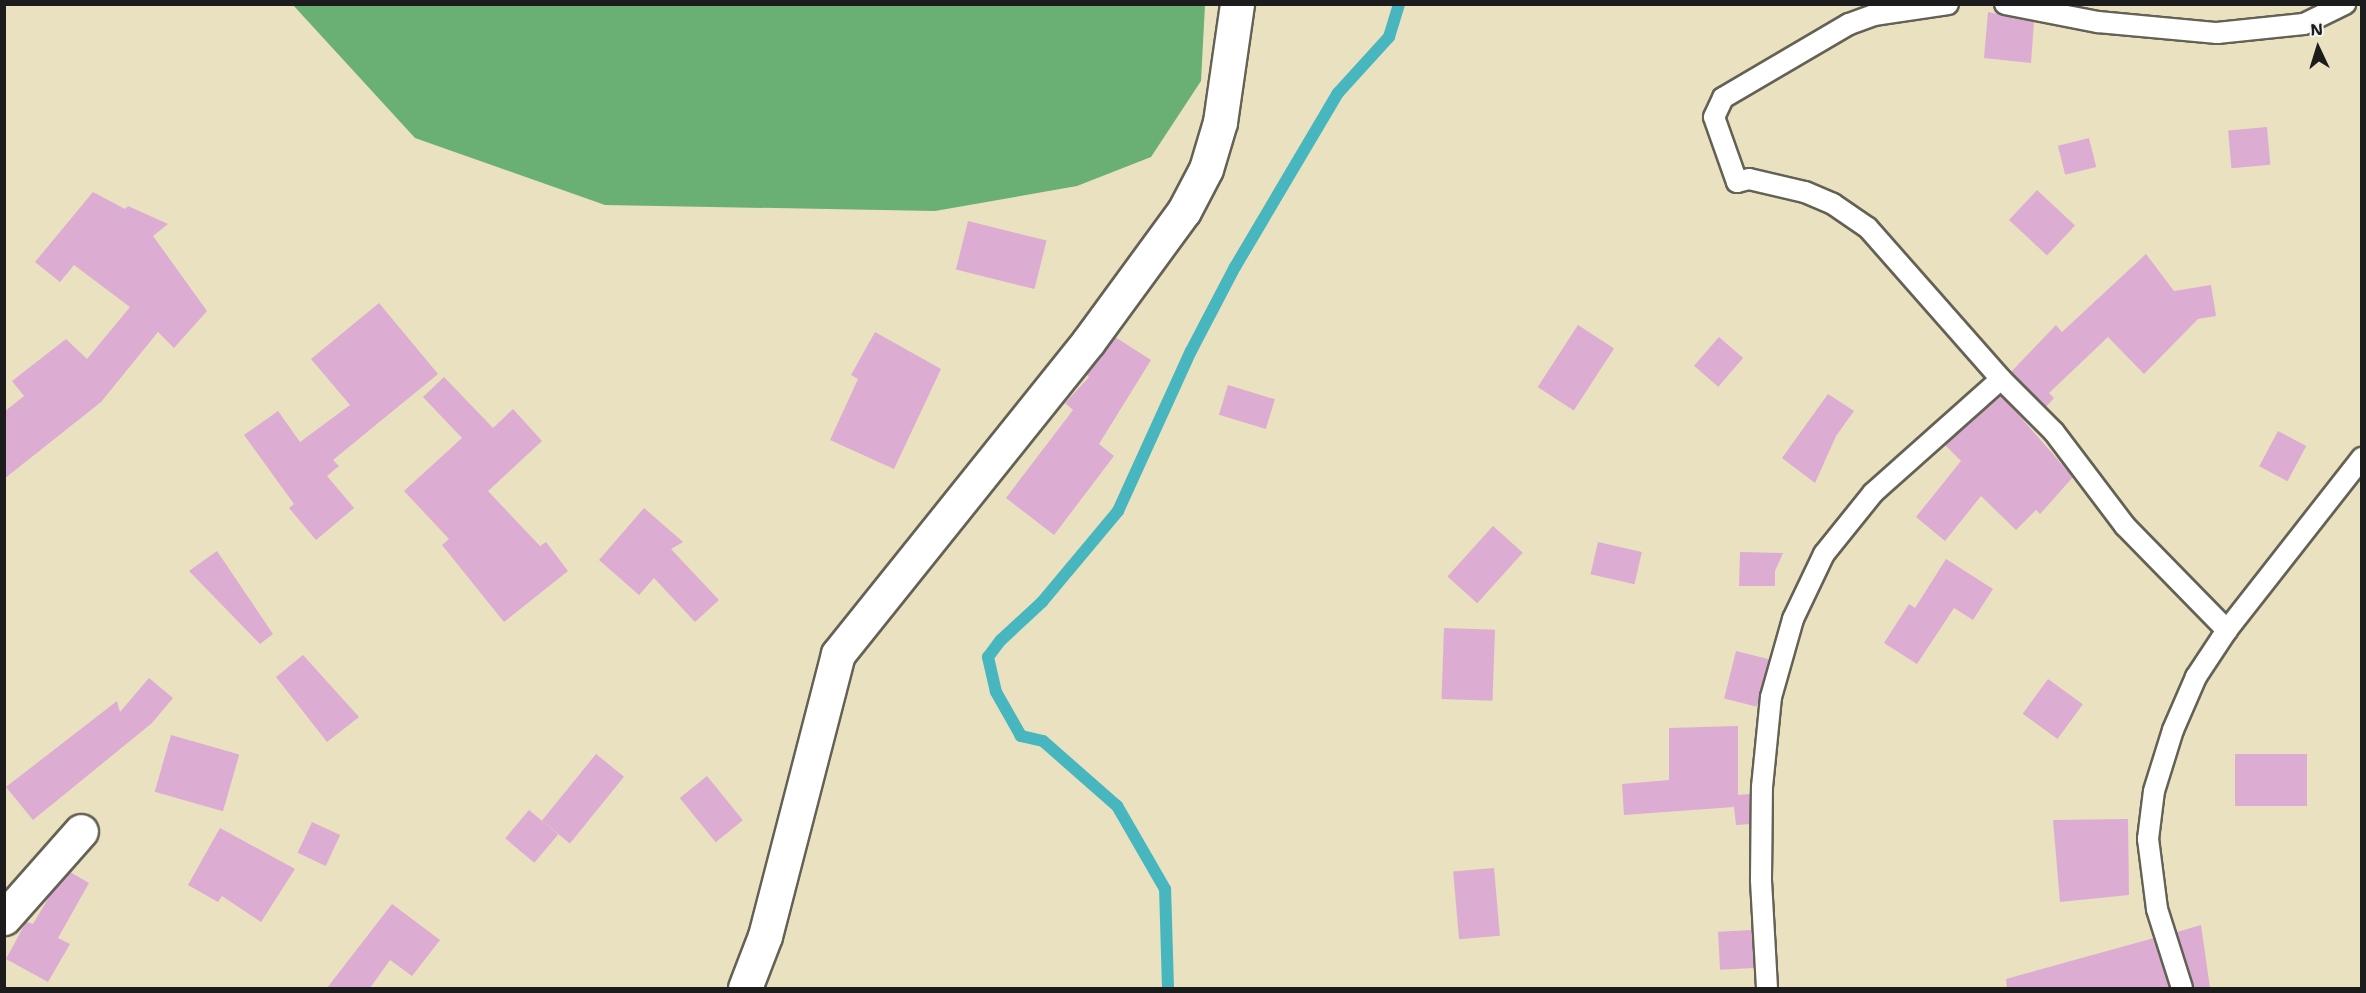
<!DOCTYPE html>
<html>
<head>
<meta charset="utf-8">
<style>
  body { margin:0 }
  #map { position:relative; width:2366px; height:993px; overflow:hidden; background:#eae1c0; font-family:"Shantell Sans",sans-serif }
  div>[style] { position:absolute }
  .forest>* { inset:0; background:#6ab074 }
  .stream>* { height:12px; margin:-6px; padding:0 6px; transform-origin:6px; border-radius:6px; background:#47b6bf }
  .building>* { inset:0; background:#dcacd2; transform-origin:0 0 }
  .roads { filter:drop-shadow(2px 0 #646155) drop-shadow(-2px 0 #646155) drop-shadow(0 2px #646155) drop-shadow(0 -2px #646155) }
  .lane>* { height:20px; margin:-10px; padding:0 10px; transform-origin:10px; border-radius:10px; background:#fff }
  .street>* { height:33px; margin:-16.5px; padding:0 16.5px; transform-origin:16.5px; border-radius:16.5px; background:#fff }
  span { translate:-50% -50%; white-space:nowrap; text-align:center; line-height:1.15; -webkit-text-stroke:4.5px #f6f6f2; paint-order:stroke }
  .frame { position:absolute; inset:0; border:6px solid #1c1c1c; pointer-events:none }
  .north { position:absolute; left:2288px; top:18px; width:60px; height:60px; -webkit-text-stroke:4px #f6f6f2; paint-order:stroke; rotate:356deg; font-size:16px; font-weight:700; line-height:24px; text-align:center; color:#1c1c1c }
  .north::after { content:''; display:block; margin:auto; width:21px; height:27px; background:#1c1c1c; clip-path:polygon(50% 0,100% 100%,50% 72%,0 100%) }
</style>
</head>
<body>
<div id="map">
  <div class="forest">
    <div style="clip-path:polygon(293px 5px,1205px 4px,1205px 5px,1201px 81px,1151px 157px,1077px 186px,935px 211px,605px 205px,415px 138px)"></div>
  </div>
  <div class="stream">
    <div style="left:1168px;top:988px;width:99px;rotate:-91.7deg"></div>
    <div style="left:1165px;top:889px;width:96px;rotate:-120deg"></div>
    <div style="left:1117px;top:806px;width:98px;rotate:-138.7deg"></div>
    <div style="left:1043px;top:741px;width:23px;rotate:-167deg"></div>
    <div style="left:1021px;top:736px;width:51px;rotate:-119.6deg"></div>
    <div style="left:996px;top:692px;width:36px;rotate:-103deg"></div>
    <div style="left:988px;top:657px;width:21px;rotate:-53deg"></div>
    <div style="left:1001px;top:640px;width:56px;rotate:-42.8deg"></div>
    <div style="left:1042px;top:602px;width:119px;rotate:-50.1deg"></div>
    <div style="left:1118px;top:511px;width:176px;rotate:-65.5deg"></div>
    <div style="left:1191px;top:351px;width:95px;rotate:-62.4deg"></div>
    <div style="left:1235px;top:267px;width:202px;rotate:-59.4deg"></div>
    <div style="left:1338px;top:93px;width:76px;rotate:-47.7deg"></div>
    <div style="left:1389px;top:37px;width:34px;rotate:-73deg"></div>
  </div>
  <div class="building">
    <div style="clip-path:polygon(1988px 12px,2034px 22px,2031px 63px,1984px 58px)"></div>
    <div style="left:2267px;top:127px;width:38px;height:39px;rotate:85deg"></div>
    <div style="left:2089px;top:138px;width:30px;height:32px;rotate:76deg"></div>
    <div style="left:2037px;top:190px;width:52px;height:41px;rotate:43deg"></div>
    <div style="clip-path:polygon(93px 192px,125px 209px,128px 206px,168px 224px,153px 236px,207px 311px,174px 348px,158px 332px,101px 402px,4px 479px,4px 412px,24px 396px,12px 381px,66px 339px,87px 359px,130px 307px,74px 265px,60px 282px,35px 262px)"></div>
    <div style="left:968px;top:221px;width:81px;height:50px;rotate:14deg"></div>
    <div style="clip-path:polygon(2146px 254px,2174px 291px,2211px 285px,2216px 316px,2198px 319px,2144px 374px,2108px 337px,2049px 393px,2054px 398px,2046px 407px,2011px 372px,2056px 325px,2062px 332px)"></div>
    <div style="clip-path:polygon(379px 303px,438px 374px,333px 460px,339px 466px,327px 476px,354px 508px,316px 540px,289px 508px,294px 504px,244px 435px,278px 411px,300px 442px,350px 405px,311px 359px)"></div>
    <div style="left:1578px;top:325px;width:43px;height:74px;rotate:33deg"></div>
    <div style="clip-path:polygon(875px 332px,941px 369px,894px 469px,830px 440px,858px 379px,851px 375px)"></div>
    <div style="clip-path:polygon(1115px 337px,1151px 360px,1099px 444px,1114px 456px,1054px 535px,1006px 498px,1073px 410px,1065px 403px,1089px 377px,1086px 374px)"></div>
    <div style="left:1719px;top:337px;width:32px;height:38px;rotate:41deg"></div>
    <div style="clip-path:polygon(444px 377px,493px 428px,513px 409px,542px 441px,488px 491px,540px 546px,546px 542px,568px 571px,504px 622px,442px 545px,449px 539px,404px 491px,462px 438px,423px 397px)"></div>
    <div style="left:1228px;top:385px;width:49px;height:31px;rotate:17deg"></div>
    <div style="clip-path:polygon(1828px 394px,1854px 411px,1836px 436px,1815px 483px,1782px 458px)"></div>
    <div style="clip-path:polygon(2001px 395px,2073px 477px,2040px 514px,2036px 510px,2016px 530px,1981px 496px,1945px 541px,1916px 517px,1961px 461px,1945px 445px)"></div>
    <div style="left:2278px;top:431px;width:32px;height:40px;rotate:28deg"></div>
    <div style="clip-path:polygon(644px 508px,683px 542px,671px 549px,719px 600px,695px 622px,654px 578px,639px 595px,599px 560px)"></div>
    <div style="left:1493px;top:526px;width:40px;height:68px;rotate:42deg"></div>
    <div style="left:1598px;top:542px;width:45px;height:33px;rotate:13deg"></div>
    <div style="clip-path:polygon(217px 551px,273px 634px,260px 644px,189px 571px)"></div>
    <div style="clip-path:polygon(1740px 552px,1783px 553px,1775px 571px,1775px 586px,1739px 586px)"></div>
    <div style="clip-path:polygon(1946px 559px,1993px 589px,1973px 620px,1954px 608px,1917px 664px,1884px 643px,1909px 604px,1915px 608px)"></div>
    <div style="left:1444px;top:628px;width:51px;height:71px;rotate:2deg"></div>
    <div style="left:1736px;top:651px;width:34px;height:49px;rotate:14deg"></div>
    <div style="clip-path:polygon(303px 655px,359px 717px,327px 742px,276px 677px)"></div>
    <div style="clip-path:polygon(149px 678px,173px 698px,152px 723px,33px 820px,6px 787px,117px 701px,120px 712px)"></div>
    <div style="left:2048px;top:679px;width:43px;height:43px;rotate:36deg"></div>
    <div style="clip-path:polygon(1738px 726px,1738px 795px,1750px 794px,1750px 824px,1736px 825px,1734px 807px,1624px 815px,1622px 784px,1669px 780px,1669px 728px)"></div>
    <div style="left:171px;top:735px;width:71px;height:59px;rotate:16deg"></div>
    <div style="left:596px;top:754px;width:36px;height:86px;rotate:39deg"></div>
    <div style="left:2235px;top:754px;width:72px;height:52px"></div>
    <div style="left:707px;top:776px;width:57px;height:35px;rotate:51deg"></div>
    <div style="left:529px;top:810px;width:38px;height:37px;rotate:40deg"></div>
    <div style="clip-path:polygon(2128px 819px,2129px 895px,2060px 902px,2053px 820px)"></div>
    <div style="left:312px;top:822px;width:31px;height:34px;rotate:25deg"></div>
    <div style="clip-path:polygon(220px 828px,295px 869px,261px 922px,222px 896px,218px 902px,188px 885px)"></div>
    <div style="left:1494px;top:868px;width:68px;height:41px;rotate:85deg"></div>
    <div style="clip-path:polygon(70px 872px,89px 883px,58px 938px,70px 944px,48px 982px,6px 959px,26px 922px,33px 924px,52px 892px)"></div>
    <div style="clip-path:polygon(392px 904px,440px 940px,412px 976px,390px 960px,370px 988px,327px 988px)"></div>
    <div style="clip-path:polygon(2201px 925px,2210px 988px,2194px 988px,2177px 932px)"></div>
    <div style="left:1752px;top:930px;width:38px;height:34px;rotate:87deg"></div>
    <div style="clip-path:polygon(2154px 938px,2170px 988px,2007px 988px,2006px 979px)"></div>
  </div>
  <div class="roads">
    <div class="lane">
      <div style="left:1948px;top:4px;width:75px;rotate:171.5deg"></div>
      <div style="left:1874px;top:15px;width:27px;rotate:160deg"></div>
      <div style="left:1849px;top:24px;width:146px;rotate:149.6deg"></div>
      <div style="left:1723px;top:98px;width:21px;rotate:115deg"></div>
      <div style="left:1714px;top:117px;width:69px;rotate:70.5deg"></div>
      <div style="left:1737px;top:182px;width:12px;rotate:-14deg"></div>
      <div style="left:1749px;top:179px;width:57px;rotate:13.1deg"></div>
      <div style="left:1805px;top:192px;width:30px;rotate:23deg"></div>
      <div style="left:1833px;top:204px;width:42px;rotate:34.4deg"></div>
      <div style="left:1868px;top:228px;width:201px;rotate:48.6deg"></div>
      <div style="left:2001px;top:379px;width:75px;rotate:45deg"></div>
      <div style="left:2054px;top:432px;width:118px;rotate:52.9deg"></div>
      <div style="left:2125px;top:526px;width:146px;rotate:45.6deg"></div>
      <div style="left:2005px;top:4px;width:95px;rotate:11deg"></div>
      <div style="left:2098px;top:22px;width:120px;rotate:5.3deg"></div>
      <div style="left:2217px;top:33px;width:87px;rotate:-5.9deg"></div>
      <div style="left:2304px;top:24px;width:46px;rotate:-26deg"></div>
      <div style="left:1767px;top:988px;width:109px;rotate:-93.2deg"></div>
      <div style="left:1761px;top:879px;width:92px;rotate:-89.4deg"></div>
      <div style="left:1762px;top:787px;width:90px;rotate:-84.3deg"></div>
      <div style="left:1771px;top:697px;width:81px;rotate:-74.2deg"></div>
      <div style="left:1793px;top:619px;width:72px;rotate:-64.5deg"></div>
      <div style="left:1824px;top:554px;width:78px;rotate:-51.2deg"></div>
      <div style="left:1873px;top:493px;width:171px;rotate:-41.7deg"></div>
      <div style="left:2182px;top:988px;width:83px;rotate:-107.6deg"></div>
      <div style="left:2157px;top:909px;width:71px;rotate:-97.3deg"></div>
      <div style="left:2148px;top:839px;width:48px;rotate:-82.9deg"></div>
      <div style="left:2154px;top:791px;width:64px;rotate:-72.7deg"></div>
      <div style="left:2173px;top:730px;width:58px;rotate:-66.5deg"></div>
      <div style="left:2196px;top:677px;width:56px;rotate:-56.6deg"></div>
      <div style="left:2227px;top:630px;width:219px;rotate:-51.9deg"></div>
    </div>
    <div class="street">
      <div style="left:4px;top:918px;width:116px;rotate:-48.5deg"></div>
      <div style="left:745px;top:988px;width:56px;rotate:-69deg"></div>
      <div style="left:765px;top:936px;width:291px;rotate:-75.5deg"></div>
      <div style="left:838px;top:654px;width:400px;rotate:-51.3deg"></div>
      <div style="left:1088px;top:342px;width:162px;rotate:-53.8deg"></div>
      <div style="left:1184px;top:211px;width:47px;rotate:-62.4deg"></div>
      <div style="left:1206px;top:169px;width:49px;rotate:-73.4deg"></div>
      <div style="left:1220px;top:122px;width:119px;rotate:-81.8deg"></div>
    </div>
  </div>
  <div class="frame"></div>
  <div class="north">N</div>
</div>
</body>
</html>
